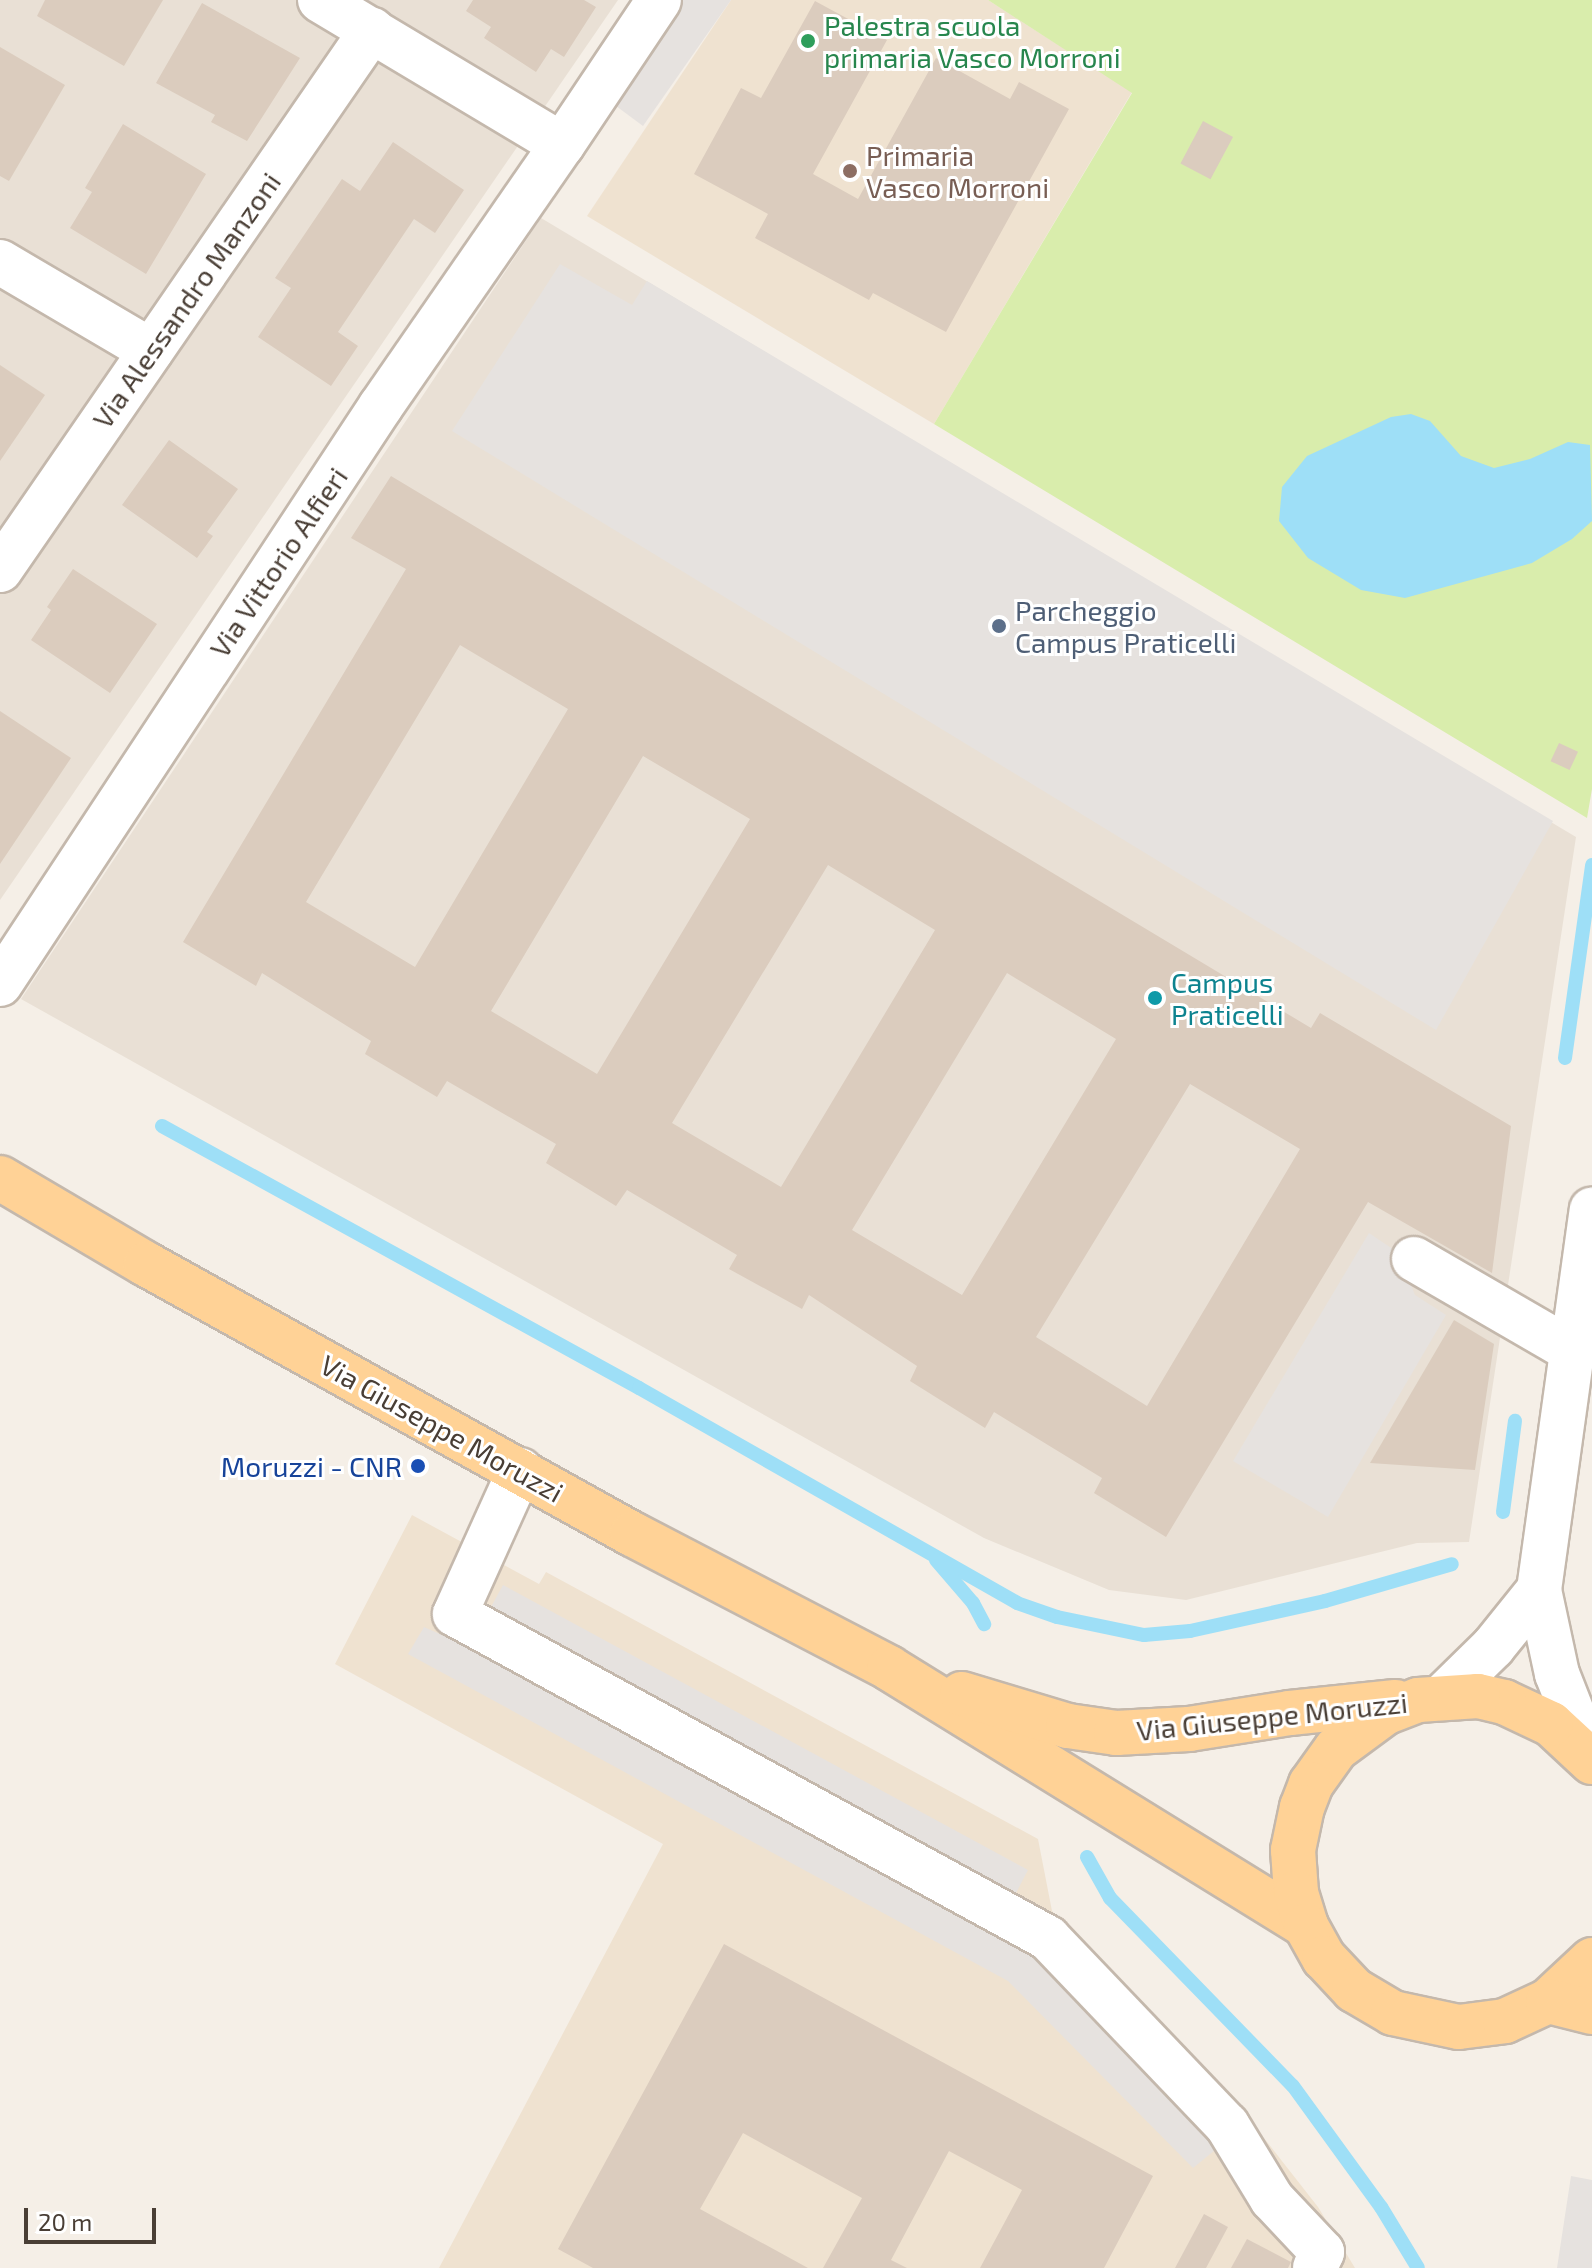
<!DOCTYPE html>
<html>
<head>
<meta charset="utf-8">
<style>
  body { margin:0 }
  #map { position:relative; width:1592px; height:2268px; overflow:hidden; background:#f5efe7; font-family:"Exo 2",sans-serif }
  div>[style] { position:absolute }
  .residential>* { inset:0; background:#e9e0d5 }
  .education>* { inset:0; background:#efe2d0 }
  .green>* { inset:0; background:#d9edac }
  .parking>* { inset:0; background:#e6e2df }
  .water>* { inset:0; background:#9edff7 }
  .stream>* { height:14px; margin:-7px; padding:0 7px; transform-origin:7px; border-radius:7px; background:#9edff7 }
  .building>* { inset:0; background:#dbccbe; transform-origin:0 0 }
  .roads { filter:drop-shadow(2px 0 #c4b8ac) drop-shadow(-2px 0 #c4b8ac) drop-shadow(0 2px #c4b8ac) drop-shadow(0 -2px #c4b8ac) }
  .minor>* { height:44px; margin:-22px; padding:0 22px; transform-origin:22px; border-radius:22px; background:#fff }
  .major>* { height:44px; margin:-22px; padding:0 22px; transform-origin:22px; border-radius:22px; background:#ffd296 }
  .dots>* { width:22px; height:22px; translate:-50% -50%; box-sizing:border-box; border:4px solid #fff; border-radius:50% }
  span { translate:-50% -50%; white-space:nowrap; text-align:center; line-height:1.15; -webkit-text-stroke:6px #fff; paint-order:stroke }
  .leisure-label { font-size:28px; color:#27864d }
  .left { translate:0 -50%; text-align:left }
  .education-label { font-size:28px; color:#785e54 }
  .street-label { font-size:28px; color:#493e35 }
  .service-label { font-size:28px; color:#4e5e75 }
  .culture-label { font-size:28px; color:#0d838f }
  .transit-label { font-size:28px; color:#164399 }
  .right { translate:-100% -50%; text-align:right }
  .scale { position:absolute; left:24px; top:2208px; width:132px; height:36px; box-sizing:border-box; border:4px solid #493e35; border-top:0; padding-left:10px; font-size:24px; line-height:28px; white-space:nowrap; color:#493e35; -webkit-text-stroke:6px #fff; paint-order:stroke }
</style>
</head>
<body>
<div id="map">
  <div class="residential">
    <div style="clip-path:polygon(0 0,618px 0,0 900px)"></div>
    <div style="clip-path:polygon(541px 218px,1576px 837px,1469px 1542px,1417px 1543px,1186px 1600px,1109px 1590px,984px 1538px,21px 999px)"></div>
  </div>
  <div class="education">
    <div style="clip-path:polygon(731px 0,988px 0,1132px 92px,934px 424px,587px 216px)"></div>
    <div style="clip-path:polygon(412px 1515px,539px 1584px,546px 1572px,1038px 1839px,1052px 1911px,1242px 2110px,1318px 2207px,1355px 2268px,439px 2268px,663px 1844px,335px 1664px)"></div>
  </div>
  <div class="green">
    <div style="clip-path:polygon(988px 0,1592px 0,1592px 789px,1587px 818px,934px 424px,1132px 93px)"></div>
  </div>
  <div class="parking">
    <div style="clip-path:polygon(683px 0,731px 0,643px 126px,612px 103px)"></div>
    <div style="clip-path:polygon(560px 264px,632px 305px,647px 281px,1553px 821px,1436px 1030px,452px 431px)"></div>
    <div style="clip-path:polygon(1369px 1233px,1397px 1252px,1415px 1295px,1446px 1315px,1328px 1517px,1233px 1461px)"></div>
    <div style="clip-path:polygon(503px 1585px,1028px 1870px,1016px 1893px,1050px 1919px,1220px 2146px,1193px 2168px,1008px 1981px,408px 1654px,424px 1627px,469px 1647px)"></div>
    <div style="clip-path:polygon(1571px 2176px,1592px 2180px,1592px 2268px,1557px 2268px)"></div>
  </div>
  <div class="water">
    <div style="clip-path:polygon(1411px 414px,1430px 421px,1461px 456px,1494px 468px,1530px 459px,1568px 442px,1590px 445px,1592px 521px,1572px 539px,1532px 563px,1405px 598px,1361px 590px,1308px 558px,1279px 521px,1282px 487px,1307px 456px,1391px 417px)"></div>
  </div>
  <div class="stream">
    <div style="left:1565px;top:1058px;width:195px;rotate:-82deg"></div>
    <div style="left:162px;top:1126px;width:544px;rotate:28.78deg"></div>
    <div style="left:639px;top:1388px;width:435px;rotate:29.6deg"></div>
    <div style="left:1017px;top:1603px;width:42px;rotate:19.3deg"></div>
    <div style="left:1057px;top:1617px;width:89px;rotate:11.7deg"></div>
    <div style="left:1144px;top:1635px;width:46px;rotate:-5deg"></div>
    <div style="left:1190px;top:1631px;width:138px;rotate:-12.5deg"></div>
    <div style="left:1325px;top:1601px;width:132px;rotate:-16.2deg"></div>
    <div style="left:1503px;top:1512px;width:92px;rotate:-82.5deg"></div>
    <div style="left:936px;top:1560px;width:57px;rotate:49.3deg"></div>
    <div style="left:973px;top:1603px;width:24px;rotate:62deg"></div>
    <div style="left:1087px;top:1857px;width:47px;rotate:60.7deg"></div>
    <div style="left:1110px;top:1898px;width:262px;rotate:45.8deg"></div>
    <div style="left:1293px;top:2086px;width:150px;rotate:54deg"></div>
    <div style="left:1381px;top:2207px;width:71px;rotate:58.8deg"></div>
  </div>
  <div class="building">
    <div style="clip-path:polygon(45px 0,163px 0,124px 66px,37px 16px)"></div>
    <div style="clip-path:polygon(473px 0,584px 0,596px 7px,564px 57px,551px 49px,536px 72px,484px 38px,491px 27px,466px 11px)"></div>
    <div style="clip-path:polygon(815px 1px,887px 40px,813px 174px,858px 199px,936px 58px,1010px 99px,1019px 82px,1069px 109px,946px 332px,873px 293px,869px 300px,755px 238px,768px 214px,694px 174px,741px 88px,761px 98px)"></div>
    <div style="clip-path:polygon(202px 3px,300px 58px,247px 141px,211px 122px,215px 115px,156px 83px)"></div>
    <div style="clip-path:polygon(0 47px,65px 85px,9px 181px,0 176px)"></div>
    <div style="left:1203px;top:121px;width:34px;height:48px;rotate:28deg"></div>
    <div style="clip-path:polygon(123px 124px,206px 174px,146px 274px,70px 228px,92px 192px,85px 188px)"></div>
    <div style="clip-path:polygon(393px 142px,464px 190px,435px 233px,414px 219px,338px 332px,358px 346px,331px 386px,258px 337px,291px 288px,275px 278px,342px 179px,360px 191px)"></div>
    <div style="clip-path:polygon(0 365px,45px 395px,0 461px)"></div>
    <div style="clip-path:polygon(169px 440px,238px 489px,207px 532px,213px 536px,197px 558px,122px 505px)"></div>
    <div style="clip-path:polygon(evenodd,391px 476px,1311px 1028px,1320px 1013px,1511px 1126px,1492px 1273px,1368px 1202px,1166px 1537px,1094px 1493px,1102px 1478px,994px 1412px,985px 1428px,910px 1381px,917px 1366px,809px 1295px,802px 1309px,729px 1269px,737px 1255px,627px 1190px,616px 1206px,546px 1163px,556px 1144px,447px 1081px,437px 1097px,365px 1054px,371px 1041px,262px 973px,256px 986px,183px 942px,406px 569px,351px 538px,391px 476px,460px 645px,568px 709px,415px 967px,306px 902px,460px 645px,391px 476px,643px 756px,750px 819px,597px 1074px,491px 1011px,643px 756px,391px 476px,828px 865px,935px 930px,781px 1187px,672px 1123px,828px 865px,391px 476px,1007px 973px,1116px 1039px,962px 1295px,852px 1230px,1007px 973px,391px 476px,1190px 1084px,1300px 1149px,1147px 1406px,1036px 1337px,1190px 1084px)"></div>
    <div style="clip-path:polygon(73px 569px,157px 624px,110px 693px,31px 640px,51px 610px,47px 607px)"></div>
    <div style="clip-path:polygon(0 711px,71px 758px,0 864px)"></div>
    <div style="left:1559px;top:743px;width:21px;height:20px;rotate:25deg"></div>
    <div style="clip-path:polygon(1454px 1320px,1494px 1344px,1475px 1470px,1370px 1463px)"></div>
    <div style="clip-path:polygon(724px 1944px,1153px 2176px,1104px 2268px,980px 2268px,1022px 2190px,949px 2151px,891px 2260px,907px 2268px,823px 2268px,862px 2198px,743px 2133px,700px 2209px,808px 2268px,593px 2268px,558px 2249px)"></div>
    <div style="clip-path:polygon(1204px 2214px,1228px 2227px,1206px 2268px,1175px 2268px)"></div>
    <div style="clip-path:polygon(1247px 2239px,1291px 2262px,1288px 2268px,1231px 2268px)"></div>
  </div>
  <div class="roads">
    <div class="minor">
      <div style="left:320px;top:0;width:282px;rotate:30.9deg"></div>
      <div style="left:562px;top:145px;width:174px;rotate:-56.2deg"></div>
      <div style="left:0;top:262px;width:175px;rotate:30.5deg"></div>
      <div style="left:0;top:570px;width:656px;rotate:-55.44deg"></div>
      <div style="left:0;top:984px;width:692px;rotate:-56.61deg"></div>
      <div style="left:381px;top:406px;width:318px;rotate:-55.3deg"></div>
      <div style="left:1414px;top:1259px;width:184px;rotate:30.1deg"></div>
      <div style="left:520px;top:1470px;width:158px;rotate:114.3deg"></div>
      <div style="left:455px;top:1614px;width:676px;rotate:28.65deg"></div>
      <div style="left:1048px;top:1938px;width:259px;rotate:46.3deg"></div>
      <div style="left:1227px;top:2125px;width:87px;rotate:58.7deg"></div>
      <div style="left:1272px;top:2199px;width:73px;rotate:46.7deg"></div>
      <div style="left:1322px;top:2252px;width:17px;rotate:114deg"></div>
      <div style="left:1443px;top:1696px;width:70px;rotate:-44.4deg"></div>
      <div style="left:1493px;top:1647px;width:73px;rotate:-51.1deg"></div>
      <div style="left:1590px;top:1758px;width:90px;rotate:-111.4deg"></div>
      <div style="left:1557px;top:1674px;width:86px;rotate:-102.1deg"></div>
      <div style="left:1539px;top:1590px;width:384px;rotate:-82.1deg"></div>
    </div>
    <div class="major">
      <div style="left:0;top:1178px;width:169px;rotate:30.5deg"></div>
      <div style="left:146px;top:1264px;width:556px;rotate:29.05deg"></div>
      <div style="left:632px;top:1534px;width:290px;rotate:27.5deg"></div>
      <div style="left:889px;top:1668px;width:490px;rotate:31.7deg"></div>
      <div style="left:962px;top:1694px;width:111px;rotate:16.8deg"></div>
      <div style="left:1068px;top:1726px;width:49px;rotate:8.3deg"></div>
      <div style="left:1116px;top:1733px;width:73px;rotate:-3.1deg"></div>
      <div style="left:1189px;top:1729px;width:102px;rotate:-9deg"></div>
      <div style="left:1290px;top:1713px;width:106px;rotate:-6deg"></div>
      <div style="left:1592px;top:1762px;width:56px;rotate:-137.2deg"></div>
      <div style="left:1551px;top:1724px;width:52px;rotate:-154.9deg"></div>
      <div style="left:1504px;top:1702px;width:27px;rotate:-167deg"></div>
      <div style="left:1478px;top:1696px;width:60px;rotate:176.2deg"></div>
      <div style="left:1418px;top:1700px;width:34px;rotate:159deg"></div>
      <div style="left:1386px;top:1712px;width:62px;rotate:143.5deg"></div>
      <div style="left:1336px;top:1749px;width:43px;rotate:125.5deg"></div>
      <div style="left:1311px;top:1784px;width:25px;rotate:111deg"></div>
      <div style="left:1302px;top:1807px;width:44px;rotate:101.8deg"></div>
      <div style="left:1293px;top:1850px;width:43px;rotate:86deg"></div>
      <div style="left:1296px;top:1893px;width:34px;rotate:73deg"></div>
      <div style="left:1306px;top:1926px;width:37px;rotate:61deg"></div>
      <div style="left:1324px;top:1958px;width:44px;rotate:46.8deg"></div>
      <div style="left:1354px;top:1990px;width:45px;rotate:30.5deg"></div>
      <div style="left:1393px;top:2013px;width:67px;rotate:12deg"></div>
      <div style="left:1459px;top:2027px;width:46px;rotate:-7.4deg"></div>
      <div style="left:1505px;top:2021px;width:47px;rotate:-24.9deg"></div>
      <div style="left:1548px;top:2001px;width:60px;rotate:-43deg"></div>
      <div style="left:1548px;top:2001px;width:45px;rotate:14deg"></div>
    </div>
  </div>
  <div class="dots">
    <div style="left:808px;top:41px;background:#2e9e5b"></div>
    <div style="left:850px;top:171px;background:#8d6e63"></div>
    <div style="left:999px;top:626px;background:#5c6f8a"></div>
    <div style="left:1155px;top:998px;background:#0f9aa8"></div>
    <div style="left:418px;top:1466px;background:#1a4fb4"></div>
  </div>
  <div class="leisure-label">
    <span class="left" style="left:824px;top:41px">Palestra scuola<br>primaria Vasco Morroni</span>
  </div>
  <div class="education-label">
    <span class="left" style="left:866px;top:171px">Primaria<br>Vasco Morroni</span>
  </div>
  <div class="street-label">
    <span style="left:186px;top:300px;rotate:-55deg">Via Alessandro Manzoni</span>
    <span style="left:278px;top:562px;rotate:-56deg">Via Vittorio Alfieri</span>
    <span style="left:442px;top:1428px;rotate:29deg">Via Giuseppe Moruzzi</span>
    <span style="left:1272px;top:1716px;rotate:-6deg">Via Giuseppe Moruzzi</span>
  </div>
  <div class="service-label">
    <span class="left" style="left:1015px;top:626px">Parcheggio<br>Campus Praticelli</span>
  </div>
  <div class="culture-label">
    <span class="left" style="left:1171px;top:998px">Campus<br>Praticelli</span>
  </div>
  <div class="transit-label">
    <span class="right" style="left:402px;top:1466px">Moruzzi - CNR</span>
  </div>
  <div class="scale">20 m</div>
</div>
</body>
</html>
